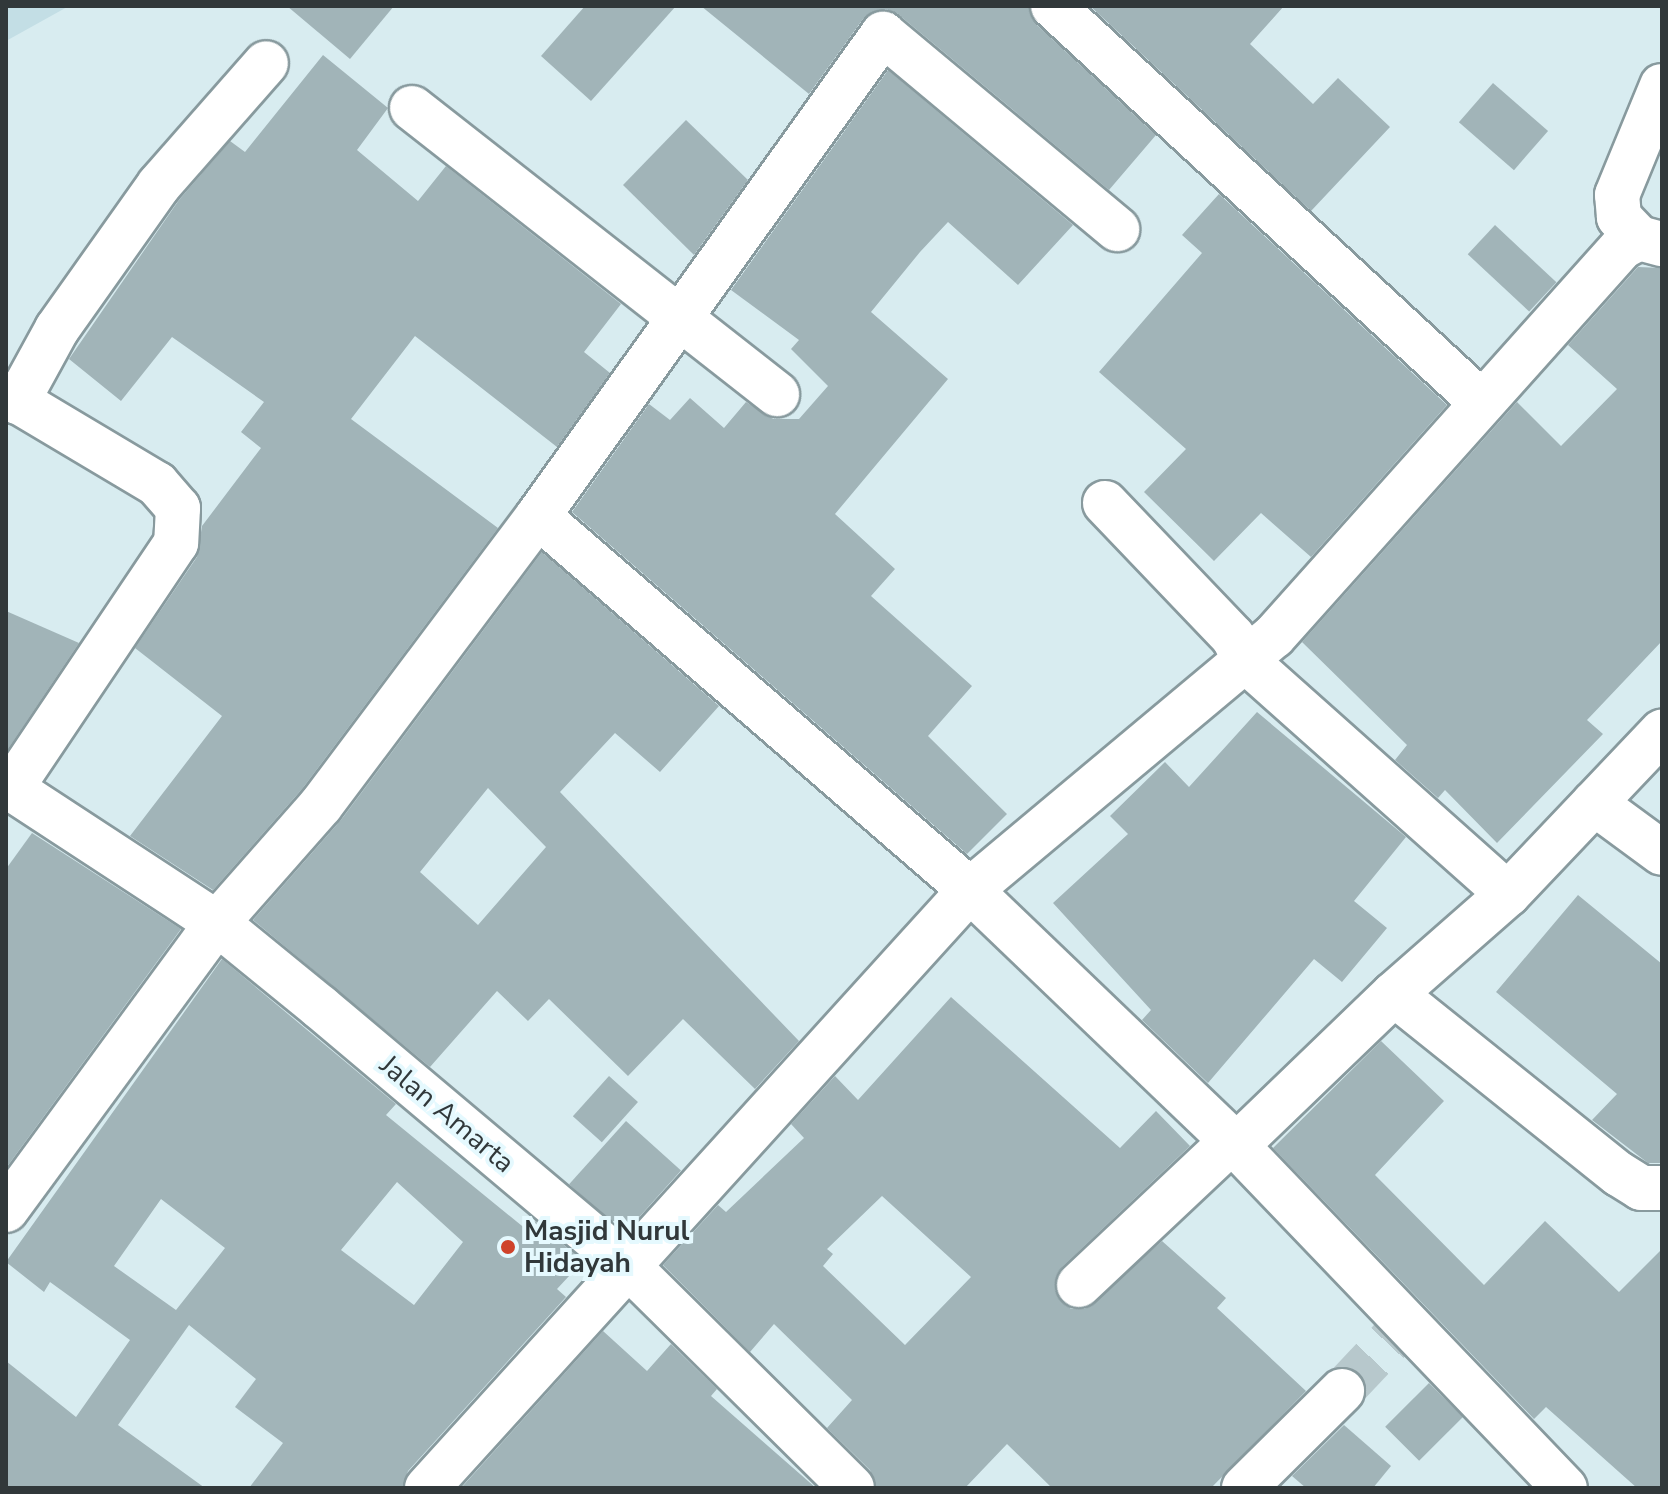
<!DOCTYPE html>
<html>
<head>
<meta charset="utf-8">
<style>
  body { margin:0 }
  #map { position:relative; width:1668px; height:1494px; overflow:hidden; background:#d8ecf0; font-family:"Nunito Sans",sans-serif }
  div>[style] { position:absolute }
  .built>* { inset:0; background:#c3dee5 }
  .building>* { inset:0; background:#a1b4b8; transform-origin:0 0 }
  .minor-tunnel>* { height:44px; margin-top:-22px; transform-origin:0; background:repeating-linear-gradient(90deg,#b7c8cc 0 44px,transparent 0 66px) }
  .roads { filter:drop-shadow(2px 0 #889a9e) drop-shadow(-2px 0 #889a9e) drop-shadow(0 2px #889a9e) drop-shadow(0 -2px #889a9e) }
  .minor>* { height:44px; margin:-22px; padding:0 22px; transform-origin:22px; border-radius:22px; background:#fff }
  .dots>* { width:22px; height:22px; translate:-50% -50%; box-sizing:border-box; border:4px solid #e5f9fe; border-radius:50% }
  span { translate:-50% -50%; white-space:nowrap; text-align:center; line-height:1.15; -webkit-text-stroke:8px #e5f9fe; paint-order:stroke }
  .street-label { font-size:28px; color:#31383a }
  .poi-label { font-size:28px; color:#31383a; font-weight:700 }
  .left { translate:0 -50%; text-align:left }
  .frame { position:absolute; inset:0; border:8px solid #31383a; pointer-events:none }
</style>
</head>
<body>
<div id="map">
  <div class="built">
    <div style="clip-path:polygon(6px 6px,69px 6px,6px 41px)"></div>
  </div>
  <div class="building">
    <div style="clip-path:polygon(287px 6px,394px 6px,350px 59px)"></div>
    <div style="clip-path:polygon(585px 6px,676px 6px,591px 101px,541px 56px)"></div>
    <div style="clip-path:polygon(701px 6px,1029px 6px,1036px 24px,1156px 135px,1109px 190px,898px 14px,886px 9px,863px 19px,809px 94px)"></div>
    <div style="clip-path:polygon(1090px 6px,1284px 6px,1250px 44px,1313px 104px,1338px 78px,1390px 127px,1311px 211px)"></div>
    <div style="clip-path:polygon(323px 55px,388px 108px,357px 150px,418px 201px,446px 166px,621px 304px,584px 352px,610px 373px,557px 447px,415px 336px,351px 419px,498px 528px,302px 789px,213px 890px,130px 836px,222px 716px,135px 648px,197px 557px,202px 526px,261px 448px,241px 432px,264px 402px,172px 337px,121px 401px,69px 359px,179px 200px,230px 141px,245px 152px)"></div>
    <div style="clip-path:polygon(888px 70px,1073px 225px,1018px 285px,948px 222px,920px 252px,871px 312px,948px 379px,835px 514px,895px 569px,871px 596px,972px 686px,928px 736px,1007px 814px,967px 854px,572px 512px,649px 404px,670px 420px,690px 398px,724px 428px,746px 402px,773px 419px,799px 419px,828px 386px,791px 349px,799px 340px,731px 290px)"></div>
    <div style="left:1493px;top:83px;width:73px;height:52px;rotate:41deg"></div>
    <div style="clip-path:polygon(686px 120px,748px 180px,694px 255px,623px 185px)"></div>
    <div style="clip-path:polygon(1219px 194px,1447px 405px,1311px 557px,1261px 513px,1214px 561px,1144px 492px,1186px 449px,1099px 372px,1202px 253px,1182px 235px)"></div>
    <div style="left:1495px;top:225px;width:84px;height:40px;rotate:43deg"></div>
    <div style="clip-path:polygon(1638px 267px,1662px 268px,1662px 641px,1587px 720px,1603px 734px,1497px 843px,1445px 790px,1438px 798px,1395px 760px,1407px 745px,1302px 642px,1517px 402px,1561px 446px,1617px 389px,1568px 345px)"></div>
    <div style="clip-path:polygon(evenodd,542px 552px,719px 706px,660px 772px,615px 733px,560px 792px,799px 1041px,755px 1089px,683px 1019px,628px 1076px,549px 999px,528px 1021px,497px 991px,430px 1067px,253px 920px,341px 820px,542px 552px,488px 788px,546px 847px,478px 925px,420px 872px,488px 788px)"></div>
    <div style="clip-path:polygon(6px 611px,79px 643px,6px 752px)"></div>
    <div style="clip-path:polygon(1257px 712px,1406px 837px,1354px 901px,1387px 928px,1342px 982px,1314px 959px,1208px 1083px,1142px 1020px,1151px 1010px,1053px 903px,1128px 834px,1110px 816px,1165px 762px,1189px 787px)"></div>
    <div style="clip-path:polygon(32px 833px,181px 929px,6px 1168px,6px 869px)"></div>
    <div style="clip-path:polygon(1578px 895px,1662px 964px,1662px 1163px,1648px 1163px,1592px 1120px,1617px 1094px,1496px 992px)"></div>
    <div style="clip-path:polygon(evenodd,222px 959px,396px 1104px,386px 1115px,527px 1230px,535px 1221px,583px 1261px,557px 1289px,566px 1297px,408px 1471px,403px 1488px,249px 1488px,283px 1443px,235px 1407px,256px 1379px,189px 1325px,118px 1425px,205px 1488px,6px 1488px,6px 1361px,76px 1417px,130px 1340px,50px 1282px,44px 1292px,6px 1262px,222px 959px,397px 1182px,463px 1242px,414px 1305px,341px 1250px,397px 1182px,222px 959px,161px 1199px,225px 1248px,176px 1310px,114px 1266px,161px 1199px)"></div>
    <div style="clip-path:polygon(evenodd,951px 997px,1120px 1148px,1156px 1111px,1190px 1146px,1062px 1267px,1055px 1290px,1071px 1309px,1085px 1309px,1162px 1241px,1226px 1298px,1217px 1308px,1306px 1391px,1211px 1488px,1052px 1488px,1007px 1444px,965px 1488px,876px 1488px,870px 1470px,827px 1428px,852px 1400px,774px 1324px,750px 1352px,663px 1265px,718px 1205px,726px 1212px,804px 1138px,791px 1124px,835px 1076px,858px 1100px,951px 997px,882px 1196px,971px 1277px,905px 1345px,823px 1266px,833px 1254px,827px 1249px,882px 1196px)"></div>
    <div style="clip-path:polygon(1381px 1041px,1444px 1101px,1375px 1175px,1484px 1285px,1545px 1221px,1619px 1292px,1662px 1249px,1662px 1488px,1637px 1488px,1546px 1407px,1534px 1419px,1273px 1148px)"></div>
    <div style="left:609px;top:1076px;width:39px;height:54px;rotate:42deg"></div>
    <div style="left:626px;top:1121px;width:74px;height:85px;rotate:42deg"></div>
    <div style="clip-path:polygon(603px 1331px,647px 1371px,671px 1344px,717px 1389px,711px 1396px,816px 1488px,461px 1488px)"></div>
    <div style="left:1429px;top:1383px;width:48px;height:62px;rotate:45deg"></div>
    <div style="clip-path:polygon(1344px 1425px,1391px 1466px,1373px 1488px,1306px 1488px,1292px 1476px)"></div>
  </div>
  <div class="minor-tunnel">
    <div style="left:1342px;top:1391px;width:93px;rotate:-46.7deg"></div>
  </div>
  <div class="roads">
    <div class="minor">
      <div style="left:1053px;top:6px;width:580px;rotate:42.77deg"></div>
      <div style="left:412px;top:108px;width:464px;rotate:38.1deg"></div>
      <div style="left:1639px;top:238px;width:29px;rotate:-134deg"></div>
      <div style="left:1619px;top:217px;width:22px;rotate:-95deg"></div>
      <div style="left:1617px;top:195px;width:118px;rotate:-67.6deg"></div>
      <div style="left:6px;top:394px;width:176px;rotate:30.8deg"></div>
      <div style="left:157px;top:484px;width:32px;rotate:49deg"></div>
      <div style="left:178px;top:508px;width:35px;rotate:93deg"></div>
      <div style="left:176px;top:543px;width:296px;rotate:123.9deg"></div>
      <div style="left:17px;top:402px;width:83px;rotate:-61.3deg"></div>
      <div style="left:57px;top:329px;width:176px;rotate:-54.7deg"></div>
      <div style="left:159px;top:185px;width:162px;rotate:-48.7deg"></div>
      <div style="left:1105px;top:503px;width:185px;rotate:46.3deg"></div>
      <div style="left:1233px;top:637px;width:26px;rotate:62deg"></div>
      <div style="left:1245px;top:660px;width:352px;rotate:41.7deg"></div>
      <div style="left:538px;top:516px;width:571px;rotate:40.88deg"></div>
      <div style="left:970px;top:890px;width:363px;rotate:43.8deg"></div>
      <div style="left:1232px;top:1141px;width:481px;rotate:46.2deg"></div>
      <div style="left:6px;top:785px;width:252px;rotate:33.2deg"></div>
      <div style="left:217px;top:923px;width:133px;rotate:39.2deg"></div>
      <div style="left:320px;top:1007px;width:402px;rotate:40.1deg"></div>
      <div style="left:628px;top:1266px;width:315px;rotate:44.7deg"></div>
      <div style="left:1594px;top:803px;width:84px;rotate:36.3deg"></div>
      <div style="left:1394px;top:994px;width:152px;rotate:-41.3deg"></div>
      <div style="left:1508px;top:894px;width:224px;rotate:-46.5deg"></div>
      <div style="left:1236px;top:1146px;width:219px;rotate:-43.9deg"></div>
      <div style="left:1394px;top:994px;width:288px;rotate:38.7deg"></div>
      <div style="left:1619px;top:1174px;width:26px;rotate:32deg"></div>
      <div style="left:1641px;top:1188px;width:21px"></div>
      <div style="left:6px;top:1210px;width:356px;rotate:-53.7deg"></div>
      <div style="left:217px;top:923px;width:157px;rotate:-48.6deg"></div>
      <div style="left:321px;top:805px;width:361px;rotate:-53.1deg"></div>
      <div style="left:538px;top:516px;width:593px;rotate:-54.41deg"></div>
      <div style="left:883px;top:34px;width:305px;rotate:39.8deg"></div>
      <div style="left:1079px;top:1285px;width:210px;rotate:-43.3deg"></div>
      <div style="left:427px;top:1488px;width:808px;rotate:-47.76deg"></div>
      <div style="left:970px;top:890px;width:396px;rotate:-39.9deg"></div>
      <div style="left:1274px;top:636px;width:522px;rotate:-48.18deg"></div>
      <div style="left:1622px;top:247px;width:19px;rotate:-28deg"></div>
      <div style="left:1639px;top:238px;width:24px;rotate:15deg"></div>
      <div style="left:1244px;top:1488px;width:138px;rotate:-44.7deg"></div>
    </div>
  </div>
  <div class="dots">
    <div style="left:508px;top:1247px;background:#cf432b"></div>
  </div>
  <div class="street-label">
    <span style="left:447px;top:1114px;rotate:40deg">Jalan Amarta</span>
  </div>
  <div class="poi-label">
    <span class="left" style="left:524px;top:1247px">Masjid Nurul<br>Hidayah</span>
  </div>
  <div class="frame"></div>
</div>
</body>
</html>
